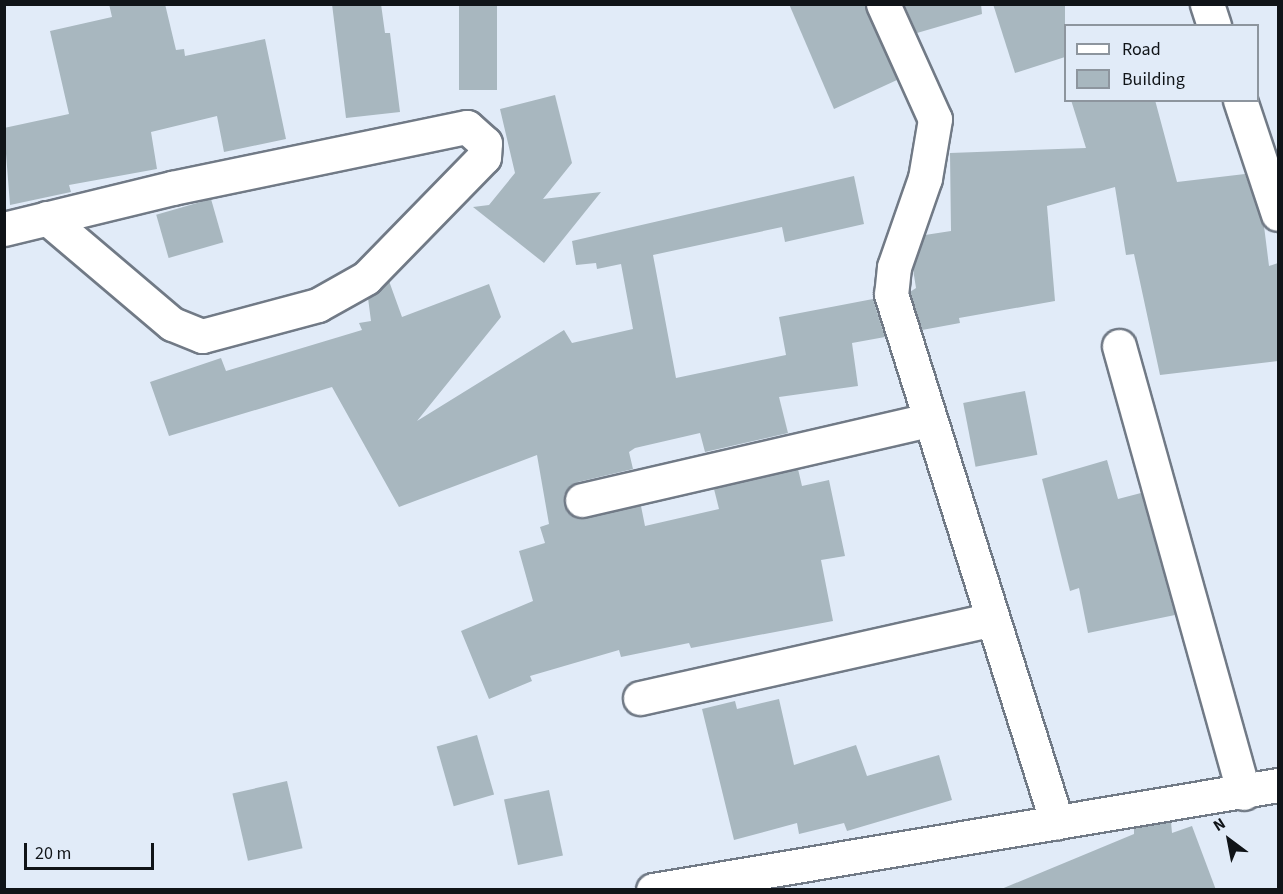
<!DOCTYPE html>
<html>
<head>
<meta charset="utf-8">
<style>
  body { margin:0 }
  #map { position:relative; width:1283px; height:894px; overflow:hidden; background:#e1ebf8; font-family:"Source Sans 3",sans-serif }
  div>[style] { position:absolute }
  .building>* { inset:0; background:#a8b7bf; transform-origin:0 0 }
  .roads { filter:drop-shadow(2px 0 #717a86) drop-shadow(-2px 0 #717a86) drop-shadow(0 2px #717a86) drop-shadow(0 -2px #717a86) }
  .street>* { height:33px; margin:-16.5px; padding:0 16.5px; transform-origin:16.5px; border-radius:16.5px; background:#fff }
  span { translate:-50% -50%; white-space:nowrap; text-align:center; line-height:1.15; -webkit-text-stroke:6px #e1ebf8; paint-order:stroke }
  .frame { position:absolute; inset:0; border:6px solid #101418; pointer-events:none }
  .legend { position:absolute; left:1064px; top:24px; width:195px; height:78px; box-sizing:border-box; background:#e1ebf8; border:2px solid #8d959e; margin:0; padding:8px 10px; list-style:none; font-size:18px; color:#101418 }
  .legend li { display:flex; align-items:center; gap:12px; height:30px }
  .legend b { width:30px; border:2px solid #8d959e }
  .north { position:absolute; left:1199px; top:810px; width:60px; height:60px; -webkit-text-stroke:4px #e1ebf8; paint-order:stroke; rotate:328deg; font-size:16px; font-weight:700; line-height:24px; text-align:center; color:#101418 }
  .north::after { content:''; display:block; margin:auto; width:21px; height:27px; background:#101418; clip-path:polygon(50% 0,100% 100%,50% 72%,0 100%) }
  .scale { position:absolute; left:24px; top:843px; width:130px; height:27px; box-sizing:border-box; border:3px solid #101418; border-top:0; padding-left:8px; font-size:18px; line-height:21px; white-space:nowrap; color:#101418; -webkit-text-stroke:4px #e1ebf8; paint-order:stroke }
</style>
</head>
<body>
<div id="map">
  <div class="building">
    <div style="clip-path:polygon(109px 4px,165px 4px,176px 50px,184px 49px,185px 56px,265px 39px,286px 139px,224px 152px,217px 116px,151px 132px,157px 169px,69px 185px,71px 192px,10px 205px,4px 128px,69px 114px,50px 31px,112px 17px)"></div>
    <div style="clip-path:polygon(332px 4px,381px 4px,385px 33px,390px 33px,400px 112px,346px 118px)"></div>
    <div style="left:459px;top:4px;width:38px;height:86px"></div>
    <div style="clip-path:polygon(789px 4px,865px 4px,897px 80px,834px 109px)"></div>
    <div style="clip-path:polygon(904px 4px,981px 4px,982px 14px,917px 33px)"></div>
    <div style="clip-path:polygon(993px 4px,1065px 4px,1065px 57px,1015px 73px)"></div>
    <div style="clip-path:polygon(555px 95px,572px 163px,543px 199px,601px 192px,544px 263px,473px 207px,489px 205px,515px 173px,500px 109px)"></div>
    <div style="clip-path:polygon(1071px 100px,1155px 100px,1177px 182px,1245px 174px,1264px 226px,1269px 266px,1278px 263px,1278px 361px,1160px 375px,1134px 254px,1126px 255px,1115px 187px,1047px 206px,1055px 301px,959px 318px,960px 323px,922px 330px,910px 292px,916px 288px,913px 269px,925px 235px,951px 231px,950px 153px,1086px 148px)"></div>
    <div style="clip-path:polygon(854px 176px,864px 224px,785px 242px,782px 227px,653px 255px,676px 378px,786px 355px,779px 317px,873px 299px,885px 337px,852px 343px,858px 386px,779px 397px,788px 433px,705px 452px,700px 433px,635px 448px,629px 452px,633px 469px,578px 482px,564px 495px,568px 512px,577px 518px,641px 506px,645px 526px,719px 509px,714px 489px,798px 469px,802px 486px,829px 480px,845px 556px,821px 560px,833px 621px,691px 648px,689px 643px,621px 657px,619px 650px,530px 676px,532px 681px,489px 699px,461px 631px,533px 601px,519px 551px,545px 543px,540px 527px,549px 524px,537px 455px,399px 507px,332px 387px,169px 436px,150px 382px,221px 358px,226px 371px,362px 330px,359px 323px,371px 321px,368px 298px,389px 281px,402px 317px,489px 284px,501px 317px,417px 421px,564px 330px,572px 343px,633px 329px,621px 264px,597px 269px,596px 263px,576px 265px,572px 241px)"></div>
    <div style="left:211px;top:199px;width:45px;height:57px;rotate:74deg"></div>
    <div style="left:1025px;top:391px;width:65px;height:63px;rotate:79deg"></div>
    <div style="clip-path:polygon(1107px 460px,1118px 499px,1141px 493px,1175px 615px,1088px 633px,1079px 588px,1070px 591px,1042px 479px)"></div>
    <div style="clip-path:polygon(779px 699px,794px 765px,856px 745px,867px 776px,939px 755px,952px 800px,847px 831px,844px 823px,799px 834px,797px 823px,734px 840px,702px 709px,735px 701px,737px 709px)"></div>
    <div style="left:477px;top:735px;width:62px;height:42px;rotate:74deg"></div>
    <div style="left:287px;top:781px;width:69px;height:56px;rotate:77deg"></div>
    <div style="left:549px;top:790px;width:67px;height:46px;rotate:78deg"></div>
    <div style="clip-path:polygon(1171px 822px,1172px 833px,1192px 826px,1216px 890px,999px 890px,1134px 834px,1134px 828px)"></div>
  </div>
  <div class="roads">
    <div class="street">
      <div style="left:883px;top:4px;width:126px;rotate:65.7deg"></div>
      <div style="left:935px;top:119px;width:60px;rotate:99.6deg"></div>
      <div style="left:925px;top:178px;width:94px;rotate:109.2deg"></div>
      <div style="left:894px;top:267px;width:27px;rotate:96deg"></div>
      <div style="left:891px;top:294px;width:554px;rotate:72.58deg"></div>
      <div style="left:1207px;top:4px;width:23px;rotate:72deg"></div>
      <div style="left:1240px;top:100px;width:120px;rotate:71.6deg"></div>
      <div style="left:4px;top:229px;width:173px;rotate:-13.7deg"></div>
      <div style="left:172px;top:188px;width:301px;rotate:-11.7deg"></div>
      <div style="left:467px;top:127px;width:24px;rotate:42deg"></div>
      <div style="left:485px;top:143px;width:14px;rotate:94deg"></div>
      <div style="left:484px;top:157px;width:169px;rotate:134.3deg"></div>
      <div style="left:366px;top:278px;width:55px;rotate:150.6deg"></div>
      <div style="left:318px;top:305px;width:120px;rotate:165deg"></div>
      <div style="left:202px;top:336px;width:32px;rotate:-158deg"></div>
      <div style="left:172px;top:324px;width:164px;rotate:-139.7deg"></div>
      <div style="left:1119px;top:346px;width:464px;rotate:74.4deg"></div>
      <div style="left:582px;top:500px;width:355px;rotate:-13deg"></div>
      <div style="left:640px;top:698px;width:359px;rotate:-12.6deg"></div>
      <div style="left:653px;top:890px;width:634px;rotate:-9.54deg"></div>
    </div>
  </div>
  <div class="frame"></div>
  <ul class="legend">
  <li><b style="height:8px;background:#fff"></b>Road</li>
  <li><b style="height:16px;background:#a8b7bf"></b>Building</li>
  </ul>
  <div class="north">N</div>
  <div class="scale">20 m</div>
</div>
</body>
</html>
